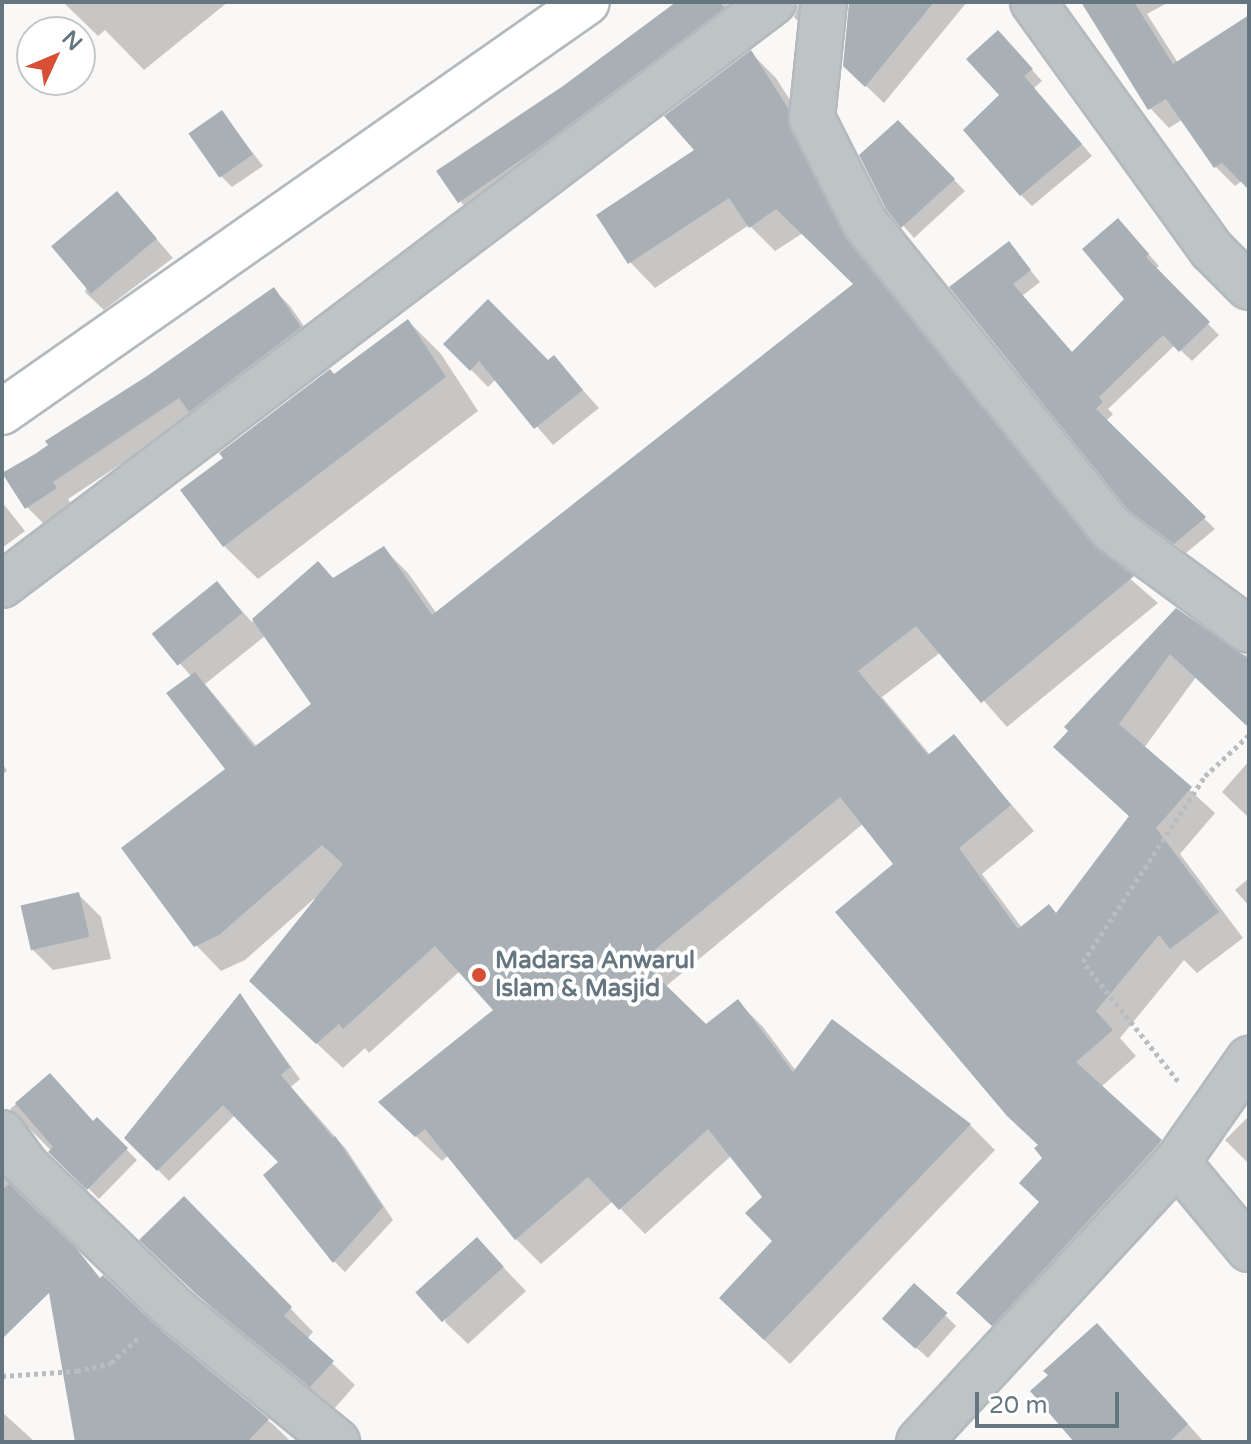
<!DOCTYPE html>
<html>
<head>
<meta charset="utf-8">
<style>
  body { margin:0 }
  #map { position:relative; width:1251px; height:1444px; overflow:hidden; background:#f9f8f6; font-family:"Varela Round",sans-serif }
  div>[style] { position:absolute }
  .shadow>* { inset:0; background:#0003 }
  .building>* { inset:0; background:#a8b0b6; transform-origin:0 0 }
  .path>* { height:5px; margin-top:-2.5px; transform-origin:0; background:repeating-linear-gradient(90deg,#b9bdbf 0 4px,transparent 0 8px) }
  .roads { filter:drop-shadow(2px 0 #b4b9bd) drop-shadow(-2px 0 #b4b9bd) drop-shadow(0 2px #b4b9bd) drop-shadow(0 -2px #b4b9bd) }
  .minor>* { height:44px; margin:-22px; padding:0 22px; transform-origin:22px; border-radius:22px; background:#bec3c6 }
  .major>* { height:44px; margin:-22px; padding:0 22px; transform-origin:22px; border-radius:22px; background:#fff }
  .dots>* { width:22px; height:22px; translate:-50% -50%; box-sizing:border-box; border:4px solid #fff; border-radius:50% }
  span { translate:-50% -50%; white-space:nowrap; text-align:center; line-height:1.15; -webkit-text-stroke:8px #fff; paint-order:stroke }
  .poi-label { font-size:24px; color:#667680; font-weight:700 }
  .left { translate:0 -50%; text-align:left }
  .frame { position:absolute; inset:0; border:4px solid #667680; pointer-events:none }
  .north { position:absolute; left:16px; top:16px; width:80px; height:80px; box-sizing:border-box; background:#fff; border:2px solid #c2c8cc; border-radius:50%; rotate:46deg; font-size:22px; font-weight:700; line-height:32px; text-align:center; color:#667680 }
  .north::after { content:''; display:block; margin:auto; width:28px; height:36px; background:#d94f36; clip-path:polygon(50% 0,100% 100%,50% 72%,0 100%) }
  .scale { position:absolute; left:975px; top:1392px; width:144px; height:36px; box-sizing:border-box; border:4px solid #667680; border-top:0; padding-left:10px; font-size:24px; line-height:28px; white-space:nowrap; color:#667680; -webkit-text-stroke:6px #fff; paint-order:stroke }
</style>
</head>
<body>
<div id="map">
  <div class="shadow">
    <div style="clip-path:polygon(63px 2px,228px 2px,144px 70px,105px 30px,98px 36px)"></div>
    <div style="clip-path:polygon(679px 2px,726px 2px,743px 29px,480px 222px,460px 201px,564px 88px)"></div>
    <div style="clip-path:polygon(799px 2px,813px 2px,808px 31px,794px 17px)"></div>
    <div style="clip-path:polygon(850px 2px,967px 2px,884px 103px,864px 84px)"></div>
    <div style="clip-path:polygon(1084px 2px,1169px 2px,1147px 14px,1178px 63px,1249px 18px,1249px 187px,1243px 180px,1235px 186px,1216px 167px,1183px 119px,1169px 128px,1150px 108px)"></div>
    <div style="clip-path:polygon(1009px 44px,1042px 81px,1034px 88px,1092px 156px,1032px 206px,1021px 195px)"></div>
    <div style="clip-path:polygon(evenodd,751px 53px,776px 78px,812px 135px,814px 156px,870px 266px,1104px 556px,1158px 603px,1007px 727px,941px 652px,882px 697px,931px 756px,954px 737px,1034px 831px,982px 874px,1022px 928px,1057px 915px,1130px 817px,1055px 747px,1177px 611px,1233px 652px,1249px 656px,1249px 727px,1196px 677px,1144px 748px,1215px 813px,1180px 854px,1243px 938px,1197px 973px,1184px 960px,1120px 1038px,1136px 1056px,1101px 1087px,1185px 1167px,1018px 1349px,983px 1318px,1041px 1202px,1045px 1158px,896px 864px,864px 823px,665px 987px,706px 1026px,738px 1002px,763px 1027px,796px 1071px,970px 1125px,995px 1150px,790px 1364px,746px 1323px,774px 1240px,765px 1197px,731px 1156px,645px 1234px,613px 1201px,541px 1264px,516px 1239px,449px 1155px,442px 1161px,406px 1127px,496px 1010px,460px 971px,369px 1053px,365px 1048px,343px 1068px,277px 1006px,315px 898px,245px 960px,221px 971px,196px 945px,228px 770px,191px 676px,155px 635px,217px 584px,252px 622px,318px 564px,334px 580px,383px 548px,408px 573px,437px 614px,856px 284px,803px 233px,775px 251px,749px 225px,655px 288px,630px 262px,751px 53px,265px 636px,313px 705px,257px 747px,205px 684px,265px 636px)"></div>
    <div style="clip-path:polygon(222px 113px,263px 166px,232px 187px,221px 176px)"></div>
    <div style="clip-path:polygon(898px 123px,965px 191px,914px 238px,888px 208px)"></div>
    <div style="clip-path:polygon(117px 193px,173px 258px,104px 310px,85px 292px)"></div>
    <div style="clip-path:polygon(1129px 232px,1159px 266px,1155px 269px,1219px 335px,1192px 361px,1175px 345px,1108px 409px,1113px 414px,1106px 421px,1215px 529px,1186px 553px,1131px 509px,952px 288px,1009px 244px,1040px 282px,1022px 296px,1073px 354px,1127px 299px)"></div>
    <div style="clip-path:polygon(273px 289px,290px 306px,317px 345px,195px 415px,68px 499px,72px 506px,44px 524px,27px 507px,148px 378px)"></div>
    <div style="clip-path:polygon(408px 321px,441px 354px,478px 411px,258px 579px,224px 546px,335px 376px)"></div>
    <div style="clip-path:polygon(446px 344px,548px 362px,554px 358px,599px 408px,553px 445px,496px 379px,488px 387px)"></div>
    <div style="clip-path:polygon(2px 502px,25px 531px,2px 548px)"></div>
    <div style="clip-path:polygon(1249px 761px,1249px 818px,1222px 792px)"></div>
    <div style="clip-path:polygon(2px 762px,7px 771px,2px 775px)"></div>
    <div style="clip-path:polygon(1249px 878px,1249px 906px,1235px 890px)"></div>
    <div style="clip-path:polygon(78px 894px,101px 917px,111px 959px,53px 970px,30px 947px)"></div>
    <div style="clip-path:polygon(240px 996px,300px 1079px,291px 1087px,346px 1149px,393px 1220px,345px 1272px,334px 1261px,281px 1162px,235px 1115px,169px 1181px,126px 1138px)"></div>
    <div style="clip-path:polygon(50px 1076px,94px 1123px,97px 1120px,137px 1160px,99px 1199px,10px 1109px)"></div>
    <div style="clip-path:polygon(1249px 1116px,1249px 1164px,1225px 1140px)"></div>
    <div style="clip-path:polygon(2px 1168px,20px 1197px,2px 1309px)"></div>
    <div style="clip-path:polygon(207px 1222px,313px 1332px,307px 1339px,355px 1385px,334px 1409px,221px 1317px,165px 1263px)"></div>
    <div style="clip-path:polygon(477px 1240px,526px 1291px,468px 1344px,445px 1322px)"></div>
    <div style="clip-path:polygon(945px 1315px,956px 1326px,928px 1358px,896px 1330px)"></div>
    <div style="clip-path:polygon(162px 1334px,275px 1426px,291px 1442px,77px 1442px)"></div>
    <div style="clip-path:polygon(1119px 1348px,1204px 1442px,1076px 1442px,1051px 1376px)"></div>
    <div style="clip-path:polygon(2px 1412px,35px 1442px,2px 1442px)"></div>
  </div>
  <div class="building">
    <div style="clip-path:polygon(676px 2px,720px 2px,724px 8px,537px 149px,458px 203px,436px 171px,563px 86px)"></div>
    <div style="clip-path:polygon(849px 2px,934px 2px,865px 87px,843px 66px)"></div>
    <div style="clip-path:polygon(1081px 2px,1134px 2px,1173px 64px,1249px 15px,1249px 190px,1222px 163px,1214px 168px,1166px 99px,1148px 110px)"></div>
    <div style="clip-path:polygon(998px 30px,1033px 69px,1024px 76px,1082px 144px,1020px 196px,963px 130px,999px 95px,966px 59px)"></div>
    <div style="clip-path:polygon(751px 50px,788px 108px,790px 129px,846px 239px,1093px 545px,1134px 576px,981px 703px,916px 626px,858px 671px,928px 755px,954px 734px,1011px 805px,959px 848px,1018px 929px,1049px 904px,1056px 913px,1129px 816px,1053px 747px,1068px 731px,1064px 727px,1176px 608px,1249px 659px,1249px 728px,1170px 654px,1119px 724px,1192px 787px,1156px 828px,1219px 912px,1170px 949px,1159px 935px,1096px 1011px,1113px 1030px,1076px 1062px,1162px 1140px,992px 1326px,956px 1293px,1039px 1202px,1019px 1183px,1042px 1158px,1034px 1148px,1038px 1145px,1007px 1116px,835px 912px,893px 864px,840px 797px,641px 961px,706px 1024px,738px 999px,793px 1072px,832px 1019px,971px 1124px,764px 1340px,719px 1298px,772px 1241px,745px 1213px,762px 1197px,708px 1129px,619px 1210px,588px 1177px,515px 1240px,425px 1129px,415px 1137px,378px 1102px,493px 1010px,435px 946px,343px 1029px,339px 1024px,316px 1044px,249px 981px,343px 864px,322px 845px,219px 935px,194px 947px,121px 848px,225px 769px,166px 693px,195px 672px,254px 747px,311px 704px,252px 619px,318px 561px,333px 578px,384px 546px,432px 615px,853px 284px,776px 209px,749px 228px,729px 198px,628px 264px,596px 215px,694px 150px,664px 116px)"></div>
    <div style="left:222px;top:110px;width:54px;height:41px;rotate:55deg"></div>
    <div style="clip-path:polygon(898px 120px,955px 179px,901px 228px,886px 209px,859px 155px)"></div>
    <div style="left:117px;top:191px;width:62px;height:86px;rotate:50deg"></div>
    <div style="clip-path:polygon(1118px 218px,1149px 254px,1146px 257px,1210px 322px,1179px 352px,1163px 335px,1099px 397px,1103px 402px,1096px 409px,1206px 517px,1174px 544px,1129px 511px,949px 287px,1009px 241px,1031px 270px,1013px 284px,1072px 352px,1124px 299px,1082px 249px)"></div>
    <div style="clip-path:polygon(274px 287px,301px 327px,189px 412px,179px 398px,53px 482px,57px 488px,25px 509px,2px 473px,35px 454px,48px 445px,45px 441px,147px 376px)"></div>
    <div style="clip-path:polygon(488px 299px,548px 360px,554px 355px,583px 390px,534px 429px,479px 361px,470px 371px,443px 344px)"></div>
    <div style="clip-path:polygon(408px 319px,446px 377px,223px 547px,180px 490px,223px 458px,219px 453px,330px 369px,334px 374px)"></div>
    <div style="left:217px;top:581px;width:41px;height:84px;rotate:51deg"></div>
    <div style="left:79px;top:892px;width:46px;height:60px;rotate:77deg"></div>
    <div style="clip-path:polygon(240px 993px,290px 1067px,281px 1075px,333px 1138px,335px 1136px,383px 1207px,333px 1263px,263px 1175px,278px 1162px,223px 1105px,157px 1171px,124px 1138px)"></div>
    <div style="clip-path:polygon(50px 1073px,93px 1121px,97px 1117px,128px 1148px,87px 1190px,48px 1152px,53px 1147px,15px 1103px)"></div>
    <div style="clip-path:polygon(9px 1184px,76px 1248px,100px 1278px,103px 1275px,163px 1332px,269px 1419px,247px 1442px,75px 1442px,49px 1293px,2px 1339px,2px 1190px)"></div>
    <div style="clip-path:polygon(184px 1196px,292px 1307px,284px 1316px,334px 1361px,310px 1387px,196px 1294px,139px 1240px)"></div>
    <div style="left:477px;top:1237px;width:40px;height:83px;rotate:48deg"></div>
    <div style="left:914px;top:1283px;width:45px;height:48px;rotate:42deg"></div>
    <div style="clip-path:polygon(1097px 1323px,1188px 1424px,1169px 1442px,1074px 1442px,1030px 1391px,1048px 1375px,1043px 1371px)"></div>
  </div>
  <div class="path">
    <div style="left:1178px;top:1081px;width:152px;rotate:-128.6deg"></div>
    <div style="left:1083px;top:962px;width:222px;rotate:-56.7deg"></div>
    <div style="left:1205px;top:776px;width:60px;rotate:-43deg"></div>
    <div style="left:2px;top:1376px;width:75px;rotate:-3.8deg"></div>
    <div style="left:77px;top:1371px;width:35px;rotate:-13deg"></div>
    <div style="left:111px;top:1363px;width:37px;rotate:-43deg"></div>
  </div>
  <div class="roads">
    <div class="minor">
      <div style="left:824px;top:2px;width:117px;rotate:95.9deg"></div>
      <div style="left:812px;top:118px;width:118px;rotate:63.2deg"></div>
      <div style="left:865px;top:223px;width:393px;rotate:51.1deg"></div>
      <div style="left:1112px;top:529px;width:170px;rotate:36.4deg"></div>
      <div style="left:1033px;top:2px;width:306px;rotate:54.2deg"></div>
      <div style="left:1212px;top:250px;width:52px;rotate:45deg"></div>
      <div style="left:2px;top:585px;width:967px;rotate:-37.1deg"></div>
      <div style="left:2px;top:1133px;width:39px;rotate:54deg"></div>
      <div style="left:25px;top:1165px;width:214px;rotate:43.9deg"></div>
      <div style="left:179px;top:1313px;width:204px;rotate:39.2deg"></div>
      <div style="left:1177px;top:1162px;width:113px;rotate:50.4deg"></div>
      <div style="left:919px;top:1442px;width:381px;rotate:-47.3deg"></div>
      <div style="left:1177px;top:1162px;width:126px;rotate:-55deg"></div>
    </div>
    <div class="major">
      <div style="left:2px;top:412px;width:714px;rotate:-35.02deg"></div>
    </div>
  </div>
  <div class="dots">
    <div style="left:479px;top:975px;background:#d94f36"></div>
  </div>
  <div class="poi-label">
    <span class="left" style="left:495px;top:975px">Madarsa Anwarul<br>Islam &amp; Masjid</span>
  </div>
  <div class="frame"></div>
  <div class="north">N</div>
  <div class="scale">20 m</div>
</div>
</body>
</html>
